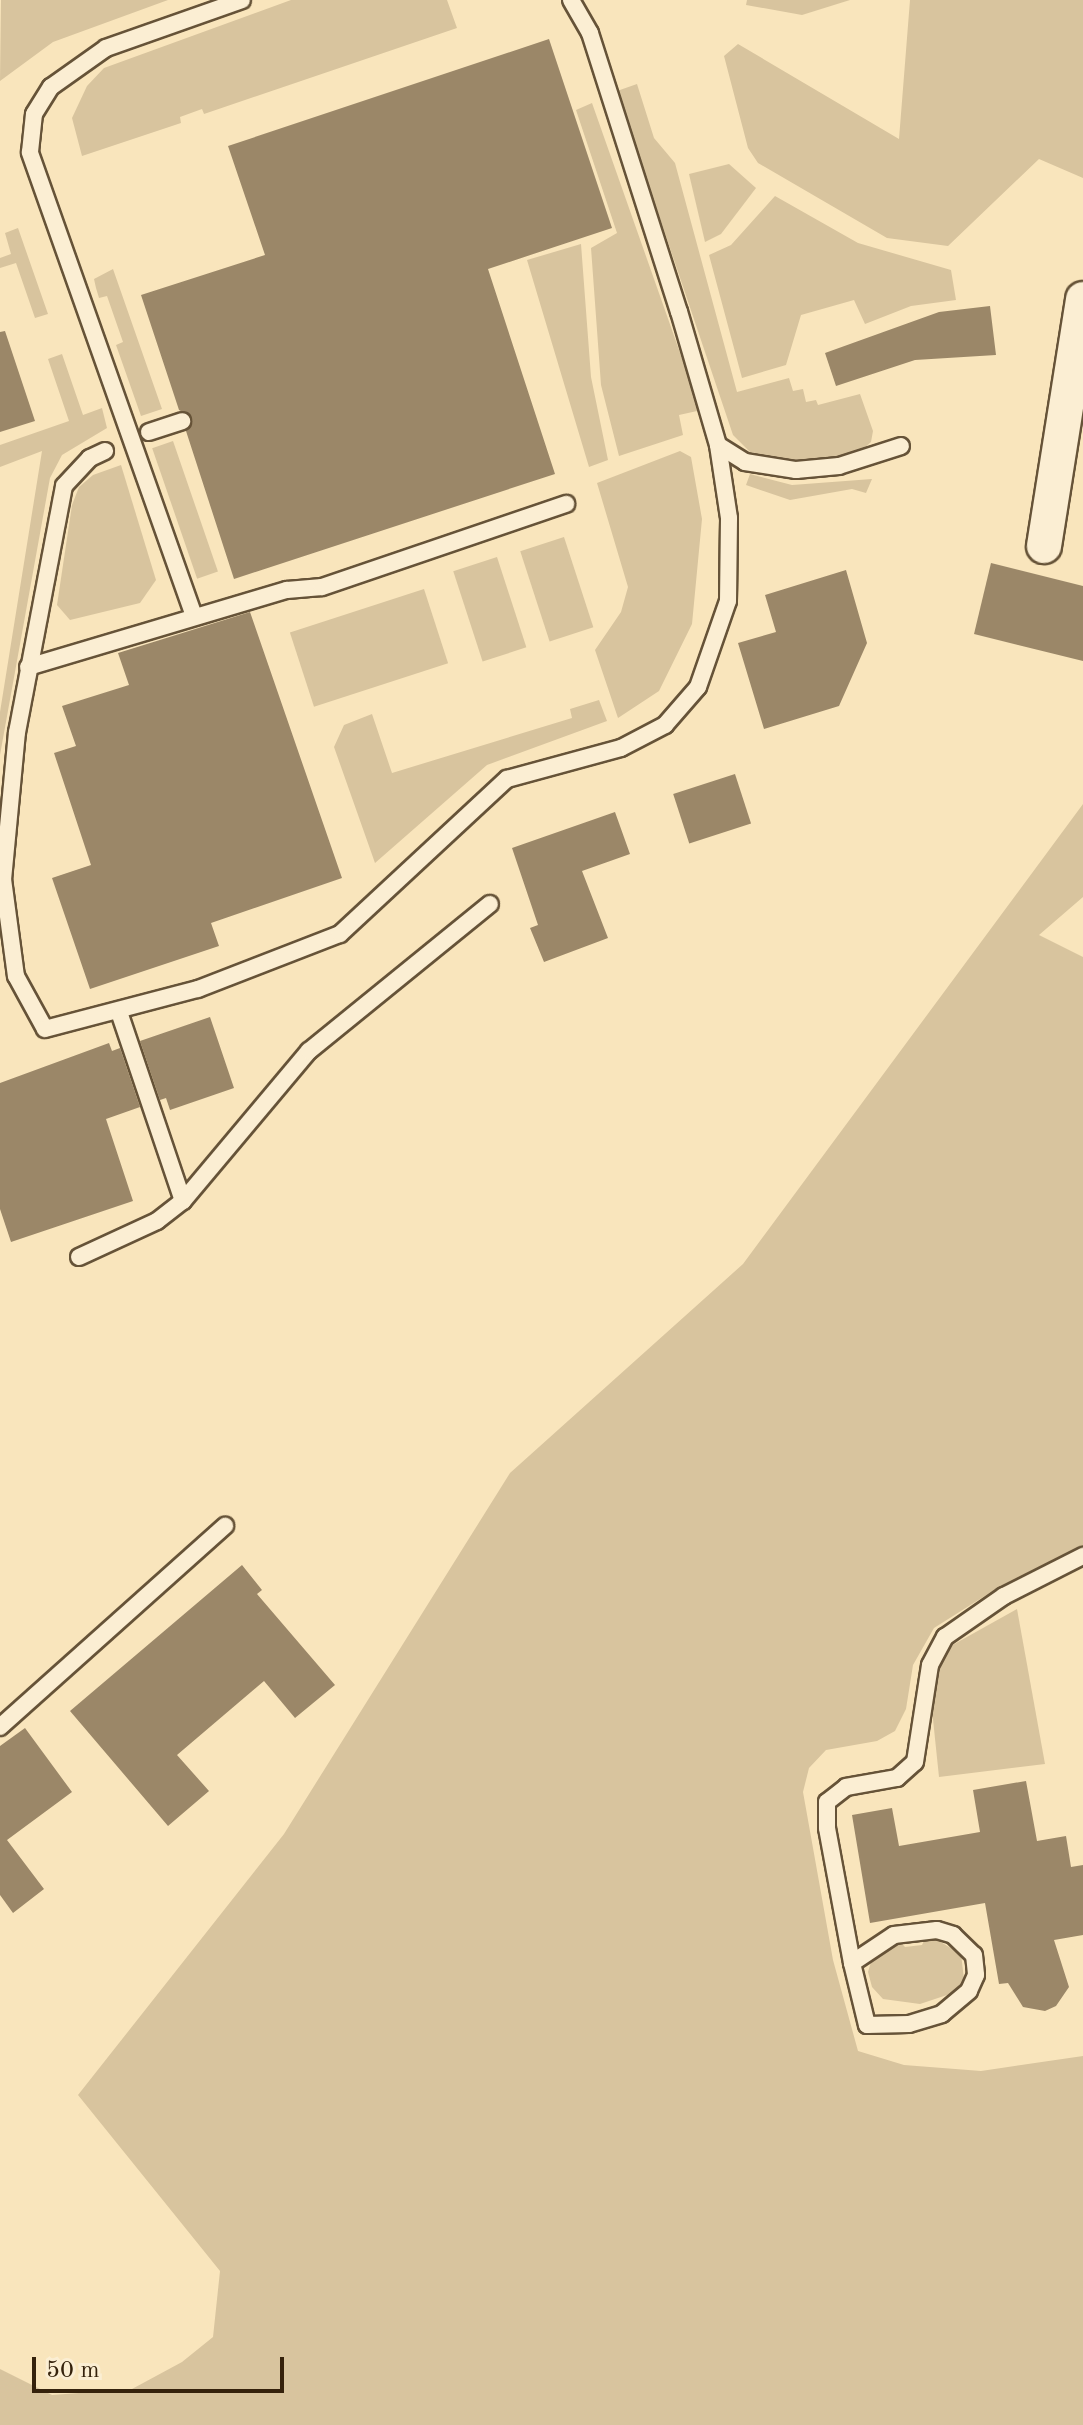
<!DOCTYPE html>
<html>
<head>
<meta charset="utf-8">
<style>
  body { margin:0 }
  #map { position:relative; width:1083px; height:2425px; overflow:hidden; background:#f9e5bc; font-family:"Old Standard TT",serif }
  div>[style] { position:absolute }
  .green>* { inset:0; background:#d8c49e; transform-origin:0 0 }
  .building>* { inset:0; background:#9b8768; transform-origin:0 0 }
  .roads { filter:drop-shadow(2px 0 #665338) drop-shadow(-2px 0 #665338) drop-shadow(0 2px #665338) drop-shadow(0 -2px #665338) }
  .lane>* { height:16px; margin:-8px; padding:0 8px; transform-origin:8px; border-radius:8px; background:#fbeed3 }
  .street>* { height:34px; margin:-17px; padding:0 17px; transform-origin:17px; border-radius:17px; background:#fbeed3 }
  span { translate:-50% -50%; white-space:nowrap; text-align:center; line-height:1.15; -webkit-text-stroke:6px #fbeed3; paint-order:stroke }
  .scale { position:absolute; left:32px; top:2357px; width:252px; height:36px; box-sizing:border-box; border:4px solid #35220c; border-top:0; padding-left:10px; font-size:24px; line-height:28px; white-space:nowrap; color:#35220c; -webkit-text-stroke:6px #fbeed3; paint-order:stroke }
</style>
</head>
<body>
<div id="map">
  <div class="green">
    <div style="clip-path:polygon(1px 0,168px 0,53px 42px,0 81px)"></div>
    <div style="clip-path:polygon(291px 0,447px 0,457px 28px,204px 114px,202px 109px,180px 117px,181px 123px,82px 156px,72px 118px,87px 86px,104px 68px)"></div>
    <div style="clip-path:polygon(747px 0,850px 0,802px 15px,746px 5px)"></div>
    <div style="clip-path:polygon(910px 0,1083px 0,1083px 178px,1039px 159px,948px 246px,887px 238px,758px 163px,748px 148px,724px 56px,738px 44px,899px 139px)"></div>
    <div style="clip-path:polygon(637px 84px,654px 138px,675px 163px,737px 392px,789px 378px,793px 391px,803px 389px,806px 402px,816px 400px,818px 405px,860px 394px,873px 431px,871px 442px,861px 451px,838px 461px,786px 460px,752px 454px,733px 435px,617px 91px)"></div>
    <div style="clip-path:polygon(592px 103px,697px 401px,697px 411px,679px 415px,683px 435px,619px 456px,601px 385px,591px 248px,617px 233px,576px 110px)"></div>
    <div style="clip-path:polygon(729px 164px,756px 188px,721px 234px,705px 242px,689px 174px)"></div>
    <div style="clip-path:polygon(775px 196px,858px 243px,951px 270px,956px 300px,911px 306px,865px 324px,854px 300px,801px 315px,786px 365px,742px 378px,709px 255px,731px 245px)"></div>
    <div style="clip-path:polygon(18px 228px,48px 314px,35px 318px,16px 263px,0 268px,0 258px,11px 254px,5px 233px)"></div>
    <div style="clip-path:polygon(581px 244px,591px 377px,608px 460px,589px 467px,527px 260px)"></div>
    <div style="clip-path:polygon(113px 269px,162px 409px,141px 416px,116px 345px,123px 342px,107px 296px,99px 298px,96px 288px,94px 279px)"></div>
    <div style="clip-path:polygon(62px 354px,83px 415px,102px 408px,107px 428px,62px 455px,50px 478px,0 755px,0 712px,42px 451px,0 467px,0 445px,69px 421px,48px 359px)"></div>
    <div style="left:173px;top:441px;width:138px;height:22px;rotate:71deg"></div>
    <div style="clip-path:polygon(680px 451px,691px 457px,702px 519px,692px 624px,659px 691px,618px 718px,595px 650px,621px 612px,628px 587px,597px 483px)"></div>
    <div style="clip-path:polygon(121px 465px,156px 580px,140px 603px,70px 620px,57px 605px,72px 505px,79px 487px,93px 475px)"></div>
    <div style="clip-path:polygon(750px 474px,792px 485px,872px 479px,866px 493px,852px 489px,790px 500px,746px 485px)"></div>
    <div style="left:564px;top:537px;width:95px;height:46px;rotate:72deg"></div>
    <div style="left:497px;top:557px;width:95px;height:46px;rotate:72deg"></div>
    <div style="left:424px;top:589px;width:78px;height:141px;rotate:72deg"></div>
    <div style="clip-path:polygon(599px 700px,607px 721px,487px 765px,375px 863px,334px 747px,344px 725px,372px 714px,392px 773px,572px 718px,570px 709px)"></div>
    <div style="clip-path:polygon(1083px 804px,1083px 897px,1039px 935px,1083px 957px,1083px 1547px,991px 1592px,934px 1628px,913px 1665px,906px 1709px,895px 1731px,877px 1741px,826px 1750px,809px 1768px,803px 1792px,833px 1960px,858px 2051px,904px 2065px,981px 2071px,1083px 2056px,1083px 2425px,0 2425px,0 2369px,52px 2395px,132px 2389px,182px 2362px,213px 2337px,220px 2271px,78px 2095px,284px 1834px,510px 1473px,743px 1264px)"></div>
    <div style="clip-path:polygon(1017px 1609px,1045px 1764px,939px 1777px,931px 1700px,935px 1674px,949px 1647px)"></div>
    <div style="clip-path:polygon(927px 1934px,961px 1954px,964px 1979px,956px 1992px,920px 2004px,883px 1999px,872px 1987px,868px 1972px,873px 1955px,897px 1938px,905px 1947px,922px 1945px)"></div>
  </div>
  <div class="building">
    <div style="clip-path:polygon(549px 39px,612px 228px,488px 269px,555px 474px,234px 579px,186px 431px,192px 417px,179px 410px,141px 295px,265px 255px,228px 146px)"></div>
    <div style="clip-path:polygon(990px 306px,996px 355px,915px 360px,836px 386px,825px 353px,939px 312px)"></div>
    <div style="clip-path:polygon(5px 331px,35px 421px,0 432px,0 332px)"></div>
    <div style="clip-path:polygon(991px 563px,1083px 586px,1083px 661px,974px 634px)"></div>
    <div style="clip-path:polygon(846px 570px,867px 643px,839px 706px,764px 729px,738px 643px,776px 632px,765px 595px)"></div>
    <div style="clip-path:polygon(250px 612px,342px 878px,211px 923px,219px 946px,90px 989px,52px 878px,91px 865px,54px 753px,76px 746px,62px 706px,129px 685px,118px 653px)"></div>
    <div style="left:735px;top:774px;width:52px;height:65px;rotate:72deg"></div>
    <div style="clip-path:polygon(615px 812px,630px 854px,582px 871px,608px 938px,544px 962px,530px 928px,538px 925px,512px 848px)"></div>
    <div style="clip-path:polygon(210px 1017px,234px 1088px,170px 1110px,166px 1098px,160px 1100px,140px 1041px)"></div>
    <div style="clip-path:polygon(109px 1043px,112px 1051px,120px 1048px,140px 1107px,106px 1119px,133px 1201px,11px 1242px,0 1209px,0 1083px)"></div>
    <div style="clip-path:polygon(242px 1565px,262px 1590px,257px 1594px,335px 1685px,295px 1718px,264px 1681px,177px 1755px,209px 1791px,168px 1826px,70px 1711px)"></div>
    <div style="clip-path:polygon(25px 1728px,72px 1792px,7px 1840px,44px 1889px,13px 1913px,0 1895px,0 1746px)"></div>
    <div style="clip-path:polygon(1026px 1781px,1037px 1841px,1066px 1836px,1071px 1867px,1083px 1865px,1083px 1935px,1054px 1940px,1069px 1987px,1056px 2006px,1045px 2011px,1023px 2007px,1008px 1983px,999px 1984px,985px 1903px,870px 1923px,852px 1815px,892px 1808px,899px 1846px,980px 1832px,973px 1790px)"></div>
  </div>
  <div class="roads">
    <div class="lane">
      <div style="left:149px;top:432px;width:35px;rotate:-18deg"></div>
      <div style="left:718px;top:445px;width:32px;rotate:32deg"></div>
      <div style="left:745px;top:462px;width:52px;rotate:8.9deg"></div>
      <div style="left:796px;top:470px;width:43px;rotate:-5.3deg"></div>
      <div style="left:839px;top:466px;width:65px;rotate:-17.9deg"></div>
      <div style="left:105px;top:451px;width:17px;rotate:155deg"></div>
      <div style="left:90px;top:458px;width:38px;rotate:133deg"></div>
      <div style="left:64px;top:486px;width:250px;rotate:100.8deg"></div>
      <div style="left:17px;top:732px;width:148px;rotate:95.4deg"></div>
      <div style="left:3px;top:879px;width:98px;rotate:82.4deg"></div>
      <div style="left:16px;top:976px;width:60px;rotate:61.3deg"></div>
      <div style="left:45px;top:1029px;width:158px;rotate:-14.7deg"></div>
      <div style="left:198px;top:989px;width:152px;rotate:-21.2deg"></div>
      <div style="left:340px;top:934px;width:228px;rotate:-42.9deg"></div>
      <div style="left:507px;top:779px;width:118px;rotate:-15.2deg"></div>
      <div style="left:621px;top:748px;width:50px;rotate:-27.6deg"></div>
      <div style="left:665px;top:725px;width:50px;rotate:-49deg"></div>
      <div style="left:698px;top:687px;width:91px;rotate:-70.8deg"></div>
      <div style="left:728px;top:601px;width:83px;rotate:-89.3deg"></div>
      <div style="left:729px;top:518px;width:74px;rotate:-98.6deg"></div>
      <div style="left:718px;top:445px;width:139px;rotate:-106.3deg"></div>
      <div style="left:679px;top:312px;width:293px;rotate:-107.7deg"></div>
      <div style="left:590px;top:33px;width:38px;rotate:-120deg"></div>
      <div style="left:194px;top:616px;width:492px;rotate:-109.5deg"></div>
      <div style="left:30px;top:152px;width:38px;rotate:-84deg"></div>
      <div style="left:34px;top:114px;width:32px;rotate:-58deg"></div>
      <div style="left:51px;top:87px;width:67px;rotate:-35.3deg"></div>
      <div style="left:106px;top:48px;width:144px;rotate:-19.4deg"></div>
      <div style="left:28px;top:667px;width:270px;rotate:-16.6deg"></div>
      <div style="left:287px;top:590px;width:35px;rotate:-5deg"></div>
      <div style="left:322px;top:587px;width:258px;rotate:-18.8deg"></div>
      <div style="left:183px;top:1201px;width:196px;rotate:-50deg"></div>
      <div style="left:309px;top:1051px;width:233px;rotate:-39.1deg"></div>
      <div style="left:79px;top:1257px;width:86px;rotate:-24.8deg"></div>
      <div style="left:157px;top:1221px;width:33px;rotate:-38deg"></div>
      <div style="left:183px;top:1201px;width:200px;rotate:-108.7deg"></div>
      <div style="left:0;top:1727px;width:302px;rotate:-41.8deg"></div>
      <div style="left:852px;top:1963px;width:50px;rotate:-33.7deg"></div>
      <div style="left:894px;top:1935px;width:43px;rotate:-6.6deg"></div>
      <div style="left:937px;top:1930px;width:17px;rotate:17deg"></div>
      <div style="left:953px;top:1935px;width:29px;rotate:44deg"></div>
      <div style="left:974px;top:1955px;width:20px;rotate:84deg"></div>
      <div style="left:976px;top:1975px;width:17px;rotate:114deg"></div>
      <div style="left:969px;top:1991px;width:35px;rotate:140deg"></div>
      <div style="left:942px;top:2014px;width:34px;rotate:163deg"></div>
      <div style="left:909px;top:2024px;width:42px;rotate:178.6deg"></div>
      <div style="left:867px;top:2025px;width:64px;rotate:-103.6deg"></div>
      <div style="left:852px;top:1963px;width:137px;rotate:-100.5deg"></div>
      <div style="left:827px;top:1828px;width:26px;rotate:-90deg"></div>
      <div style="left:827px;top:1802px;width:24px;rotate:-38deg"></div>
      <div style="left:846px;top:1787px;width:52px;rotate:-10deg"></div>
      <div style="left:897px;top:1778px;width:24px;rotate:-42deg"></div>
      <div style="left:915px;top:1762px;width:98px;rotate:-81.2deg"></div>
      <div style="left:930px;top:1665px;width:32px;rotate:-62deg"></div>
      <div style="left:945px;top:1637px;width:72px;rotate:-34.8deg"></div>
      <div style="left:1004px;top:1596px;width:89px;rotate:-26.9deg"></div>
    </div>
    <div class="street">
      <div style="left:1044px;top:546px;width:250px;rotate:-81deg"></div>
    </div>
  </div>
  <div class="scale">50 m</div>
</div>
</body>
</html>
